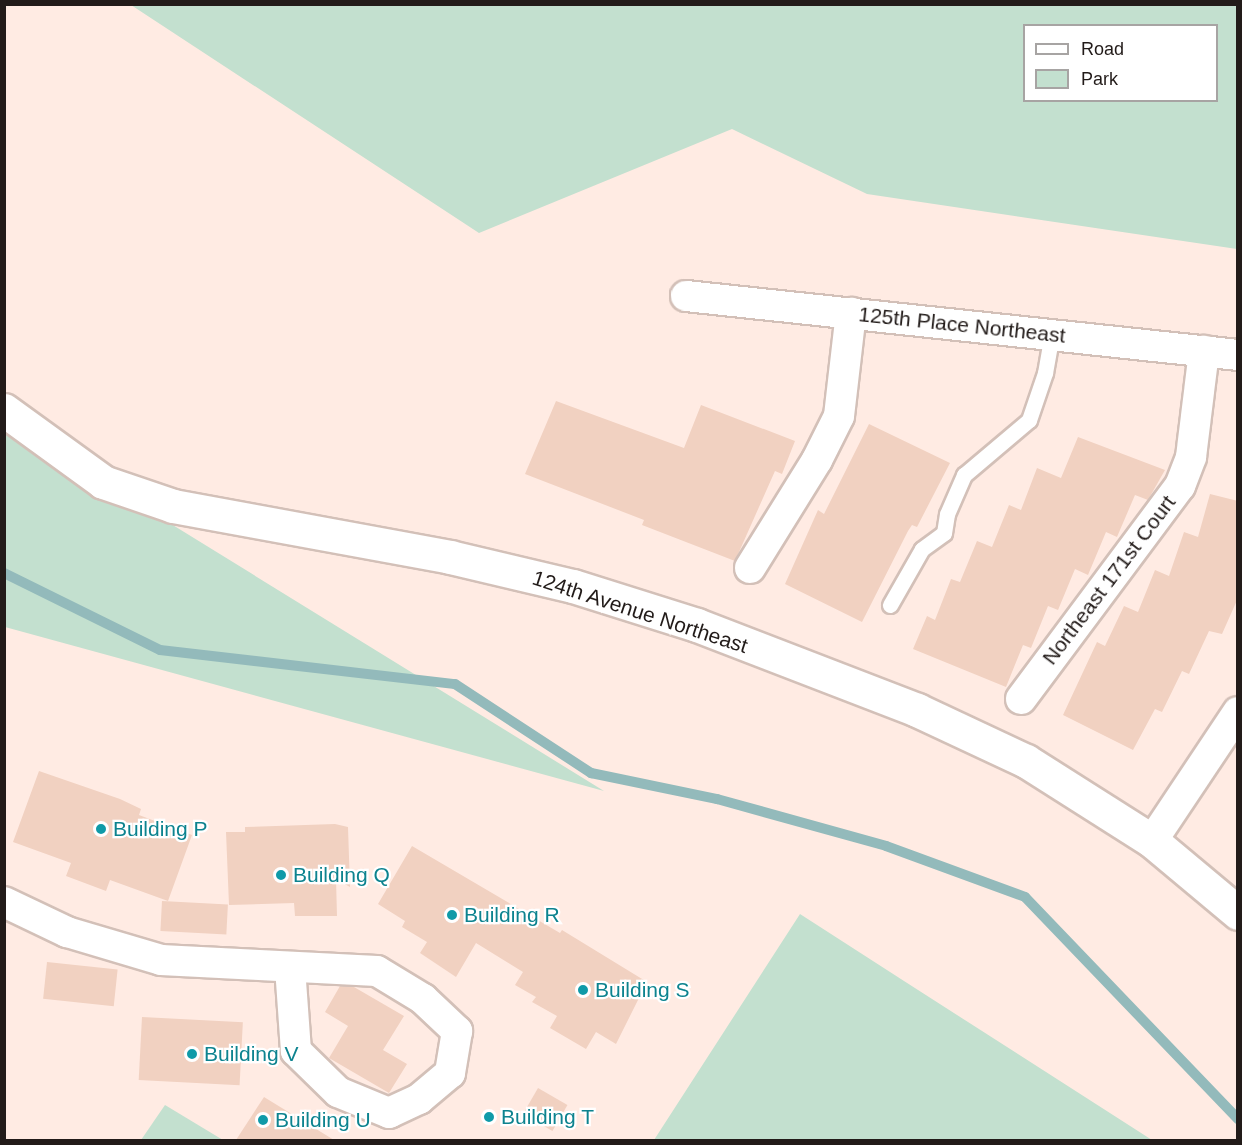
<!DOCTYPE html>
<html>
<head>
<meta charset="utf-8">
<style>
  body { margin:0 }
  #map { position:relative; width:1242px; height:1145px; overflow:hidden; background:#ffebe3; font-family:Helvetica,sans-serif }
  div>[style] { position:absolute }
  .green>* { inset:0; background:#c3e0cf }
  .stream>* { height:10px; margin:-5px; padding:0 5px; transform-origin:5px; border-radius:5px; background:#93babb }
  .building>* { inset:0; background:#f1d1c1; transform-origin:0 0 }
  .roads { filter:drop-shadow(2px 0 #d3c0b8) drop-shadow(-2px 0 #d3c0b8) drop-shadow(0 2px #d3c0b8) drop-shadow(0 -2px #d3c0b8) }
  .service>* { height:15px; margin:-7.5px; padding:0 7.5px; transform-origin:7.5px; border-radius:7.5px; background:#fff }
  .minor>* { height:30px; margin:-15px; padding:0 15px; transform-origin:15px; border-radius:15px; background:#fff }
  .tertiary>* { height:33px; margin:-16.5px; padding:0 16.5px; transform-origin:16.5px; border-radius:16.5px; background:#fff }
  .dots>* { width:16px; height:16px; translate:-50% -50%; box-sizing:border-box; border:3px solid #fff; border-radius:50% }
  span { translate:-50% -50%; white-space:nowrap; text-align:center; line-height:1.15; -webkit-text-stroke:4.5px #fff; paint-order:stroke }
  .street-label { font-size:21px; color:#221b19 }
  .culture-label { font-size:21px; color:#0d838f }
  .left { translate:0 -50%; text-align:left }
  .frame { position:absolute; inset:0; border:6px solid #221b19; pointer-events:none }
  .legend { position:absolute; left:1023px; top:24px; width:195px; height:78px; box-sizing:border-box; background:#fff; border:2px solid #a7a4a3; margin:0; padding:8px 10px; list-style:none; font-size:18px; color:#221b19 }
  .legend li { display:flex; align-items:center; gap:12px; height:30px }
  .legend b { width:30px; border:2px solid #a7a4a3 }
</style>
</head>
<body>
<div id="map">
  <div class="green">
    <div style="clip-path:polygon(evenodd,131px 5px,1237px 5px,1237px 249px,867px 194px,732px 129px,479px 233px,131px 5px,1024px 26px,1216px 26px,1216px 100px,1024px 100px,1024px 26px)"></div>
    <div style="clip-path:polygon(4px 410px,103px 482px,604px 791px,5px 627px)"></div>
    <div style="clip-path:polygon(800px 914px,904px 981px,1152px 1140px,654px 1140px)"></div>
    <div style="clip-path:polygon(165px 1105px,223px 1140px,141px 1140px)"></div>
  </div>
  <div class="stream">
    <div style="left:4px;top:573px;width:174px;rotate:26.3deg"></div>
    <div style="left:160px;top:650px;width:297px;rotate:6.6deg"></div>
    <div style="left:455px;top:684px;width:163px;rotate:33.2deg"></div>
    <div style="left:591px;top:773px;width:129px;rotate:11.7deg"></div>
    <div style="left:717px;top:799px;width:175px;rotate:15.5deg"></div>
    <div style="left:886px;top:846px;width:148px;rotate:20.1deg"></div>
    <div style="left:1025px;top:897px;width:308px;rotate:46.2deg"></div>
  </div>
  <div class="building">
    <div style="clip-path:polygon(556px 401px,684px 448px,701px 405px,795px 441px,782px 474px,775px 471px,735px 561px,642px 525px,644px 520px,525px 474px)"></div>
    <div style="clip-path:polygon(869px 424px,950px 463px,917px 527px,912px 525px,908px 531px,862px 622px,785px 584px,818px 510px,824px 514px)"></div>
    <div style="clip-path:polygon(1078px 437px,1165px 470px,1148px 500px,1135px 495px,1117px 537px,1106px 532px,1088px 575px,1075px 569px,1058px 610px,1048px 606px,1031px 648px,1023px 645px,1006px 687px,913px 649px,927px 616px,935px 620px,951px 579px,960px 582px,977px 541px,992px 547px,1009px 505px,1021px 510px,1037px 468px,1061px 478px)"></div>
    <div style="clip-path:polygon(1210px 494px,1238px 501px,1238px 598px,1222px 634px,1209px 631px,1189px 674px,1182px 671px,1162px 712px,1155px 709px,1133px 750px,1063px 715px,1097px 642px,1105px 646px,1124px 606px,1138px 612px,1155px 570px,1169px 576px,1184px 532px,1198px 537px)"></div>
    <div style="clip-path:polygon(39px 771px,120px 799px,141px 809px,139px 815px,192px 835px,168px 901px,110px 880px,106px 891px,66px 876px,71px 863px,13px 842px)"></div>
    <div style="clip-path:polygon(335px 824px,348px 827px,350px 887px,336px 879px,337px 916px,295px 916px,294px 903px,229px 905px,226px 832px,245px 832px,245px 827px)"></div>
    <div style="clip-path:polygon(412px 846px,560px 933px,562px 930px,647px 982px,616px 1044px,596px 1032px,586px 1049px,550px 1028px,557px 1016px,532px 1002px,536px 997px,515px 985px,523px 972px,476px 943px,456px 977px,420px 953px,427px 942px,402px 927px,405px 921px,378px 904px)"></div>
    <div style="left:162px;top:901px;width:66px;height:30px;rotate:3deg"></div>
    <div style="left:47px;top:962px;width:71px;height:37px;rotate:6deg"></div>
    <div style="clip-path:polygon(340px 986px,354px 987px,404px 1016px,383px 1050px,407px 1064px,389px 1093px,329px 1058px,348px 1026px,325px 1012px)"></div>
    <div style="left:142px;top:1017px;width:101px;height:63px;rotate:3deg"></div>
    <div style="left:538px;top:1088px;width:34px;height:30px;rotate:30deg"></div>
    <div style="clip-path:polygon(264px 1097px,334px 1140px,236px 1140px)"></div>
  </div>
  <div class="roads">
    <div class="service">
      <div style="left:890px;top:605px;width:64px;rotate:-60.3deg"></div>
      <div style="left:922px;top:549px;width:27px;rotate:-36deg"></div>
      <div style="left:944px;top:533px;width:19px;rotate:-81deg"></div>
      <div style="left:947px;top:514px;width:43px;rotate:-66.4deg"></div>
      <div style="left:964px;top:475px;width:85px;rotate:-40.2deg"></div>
      <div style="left:1029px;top:420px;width:50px;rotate:-71.2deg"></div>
      <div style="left:1045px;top:373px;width:39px;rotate:-80deg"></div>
    </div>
    <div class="minor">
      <div style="left:686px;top:296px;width:555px;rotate:6.1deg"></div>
      <div style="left:750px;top:568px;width:127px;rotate:-58.2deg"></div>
      <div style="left:817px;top:460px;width:49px;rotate:-63.4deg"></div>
      <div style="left:839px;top:416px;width:104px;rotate:-83.4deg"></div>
      <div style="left:1021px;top:699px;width:266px;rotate:-53.3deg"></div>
      <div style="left:1180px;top:486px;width:31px;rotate:-69deg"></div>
      <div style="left:1191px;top:457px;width:107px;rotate:-83deg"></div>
      <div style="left:1152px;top:841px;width:155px;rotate:-56.3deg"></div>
      <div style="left:4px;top:902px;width:70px;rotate:25.5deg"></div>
      <div style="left:67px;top:932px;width:98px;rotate:16.6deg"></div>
      <div style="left:161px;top:960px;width:216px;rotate:2.9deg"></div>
      <div style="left:377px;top:971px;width:54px;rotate:31.3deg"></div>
      <div style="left:423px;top:999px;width:47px;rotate:43.3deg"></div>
      <div style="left:457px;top:1031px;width:43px;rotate:99.5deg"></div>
      <div style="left:450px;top:1073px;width:40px;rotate:140deg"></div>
      <div style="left:419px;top:1099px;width:33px;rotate:155deg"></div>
      <div style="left:389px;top:1113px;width:55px;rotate:-157.6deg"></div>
      <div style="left:338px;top:1092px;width:59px;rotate:-135.7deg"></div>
      <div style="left:296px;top:1051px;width:84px;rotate:-94.1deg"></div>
    </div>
    <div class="tertiary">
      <div style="left:4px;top:410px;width:122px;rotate:36deg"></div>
      <div style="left:103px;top:482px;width:74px;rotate:18.9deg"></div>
      <div style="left:173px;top:506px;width:282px;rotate:10.4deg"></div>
      <div style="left:450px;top:557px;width:126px;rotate:13.3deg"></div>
      <div style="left:573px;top:586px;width:130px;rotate:17.5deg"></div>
      <div style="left:697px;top:625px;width:236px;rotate:21.1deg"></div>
      <div style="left:917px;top:710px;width:120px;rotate:25.1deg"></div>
      <div style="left:1026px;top:761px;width:149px;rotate:32.4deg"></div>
      <div style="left:1152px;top:841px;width:112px;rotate:39.9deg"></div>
    </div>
  </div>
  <div class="dots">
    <div style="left:101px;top:829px;background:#0f9aa8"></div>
    <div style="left:281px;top:875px;background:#0f9aa8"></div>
    <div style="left:452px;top:915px;background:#0f9aa8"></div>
    <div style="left:583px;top:990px;background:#0f9aa8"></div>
    <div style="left:192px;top:1054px;background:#0f9aa8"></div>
    <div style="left:489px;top:1117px;background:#0f9aa8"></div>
    <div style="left:263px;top:1120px;background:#0f9aa8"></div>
  </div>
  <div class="street-label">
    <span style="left:962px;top:325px;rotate:6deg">125th Place Northeast</span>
    <span style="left:1109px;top:580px;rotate:-53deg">Northeast 171st Court</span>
    <span style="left:640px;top:612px;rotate:18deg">124th Avenue Northeast</span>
  </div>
  <div class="culture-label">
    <span class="left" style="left:113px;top:829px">Building P</span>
    <span class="left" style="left:293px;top:875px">Building Q</span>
    <span class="left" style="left:464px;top:915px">Building R</span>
    <span class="left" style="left:595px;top:990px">Building S</span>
    <span class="left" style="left:204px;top:1054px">Building V</span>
    <span class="left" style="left:501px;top:1117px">Building T</span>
    <span class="left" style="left:275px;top:1120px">Building U</span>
  </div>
  <div class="frame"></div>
  <ul class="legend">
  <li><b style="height:8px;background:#fff"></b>Road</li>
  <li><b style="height:16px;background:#c3e0cf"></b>Park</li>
  </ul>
</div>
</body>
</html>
